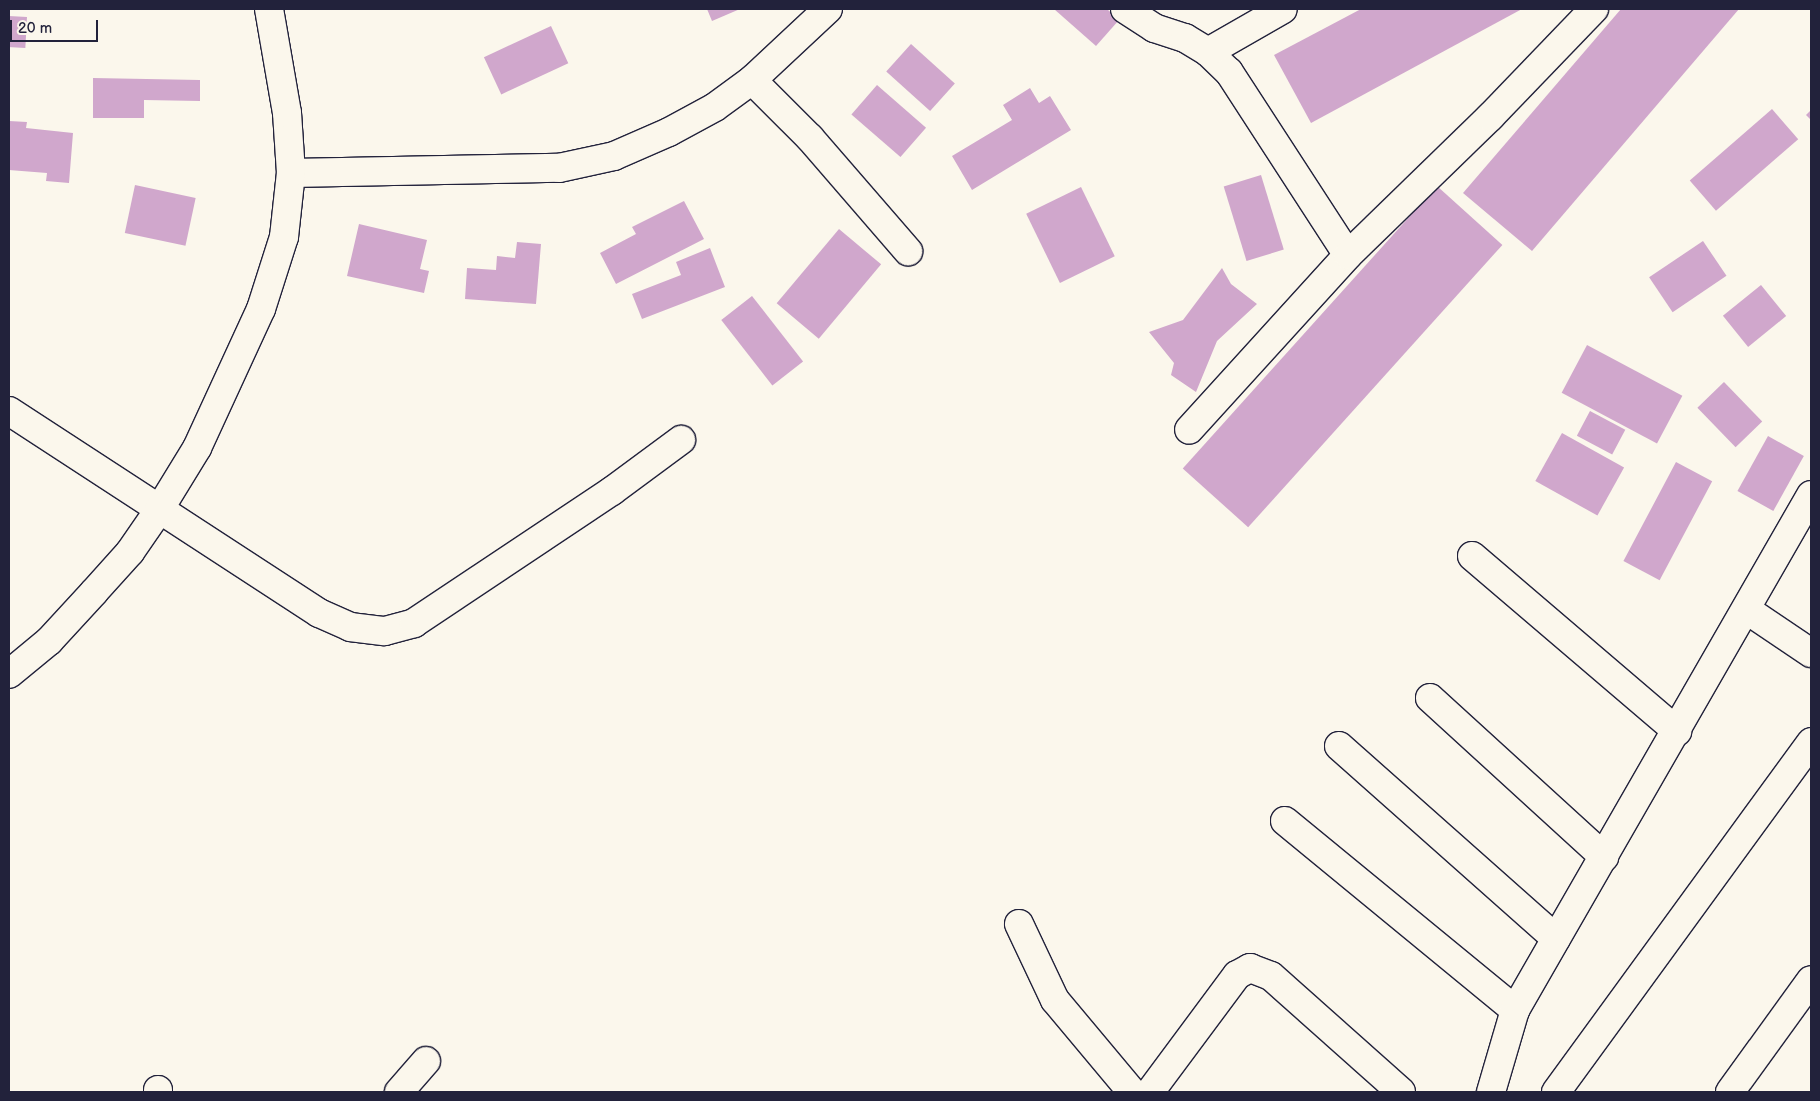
<!DOCTYPE html>
<html>
<head>
<meta charset="utf-8">
<style>
  body { margin:0 }
  #map { position:relative; width:1820px; height:1101px; overflow:hidden; background:#fbf7ec; font-family:"Balsamiq Sans",sans-serif }
  div>[style] { position:absolute }
  .building>* { inset:0; background:#d0a7cc; transform-origin:0 0 }
  .roads { filter:drop-shadow(1px 0 #22223b) drop-shadow(-1px 0 #22223b) drop-shadow(0 1px #22223b) drop-shadow(0 -1px #22223b) }
  .street>* { height:28px; margin:-14px; padding:0 14px; transform-origin:14px; border-radius:14px; background:#fbf7ec }
  .secondary>* { height:28px; margin:-14px; padding:0 14px; transform-origin:14px; border-radius:14px; background:#fbf7ec }
  span { translate:-50% -50%; white-space:nowrap; text-align:center; line-height:1.15; -webkit-text-stroke:4.5px #fbf7ec; paint-order:stroke }
  .frame { position:absolute; inset:0; border:10px solid #22223b; pointer-events:none }
  .scale { position:absolute; left:10px; top:20px; width:88px; height:22px; box-sizing:border-box; border:2px solid #22223b; border-top:0; padding-left:6px; font-size:15px; line-height:18px; white-space:nowrap; color:#22223b; -webkit-text-stroke:4px #fbf7ec; paint-order:stroke }
</style>
</head>
<body>
<div id="map">
  <div class="building">
    <div style="clip-path:polygon(707px 9px,740px 9px,712px 21px)"></div>
    <div style="clip-path:polygon(1054px 9px,1107px 9px,1119px 20px,1096px 46px)"></div>
    <div style="clip-path:polygon(1361px 9px,1522px 9px,1311px 123px,1274px 55px)"></div>
    <div style="clip-path:polygon(1621px 9px,1739px 9px,1532px 251px,1463px 193px)"></div>
    <div style="left:9px;top:16px;width:18px;height:31px;rotate:3deg"></div>
    <div style="left:551px;top:26px;width:41px;height:74px;rotate:65deg"></div>
    <div style="left:911px;top:44px;width:59px;height:37px;rotate:42deg"></div>
    <div style="clip-path:polygon(93px 78px,200px 80px,200px 101px,144px 100px,144px 118px,93px 118px)"></div>
    <div style="left:877px;top:85px;width:65px;height:39px;rotate:41deg"></div>
    <div style="clip-path:polygon(1030px 88px,1039px 103px,1050px 96px,1071px 130px,972px 190px,952px 156px,1012px 120px,1003px 105px)"></div>
    <div style="left:1772px;top:109px;width:40px;height:109px;rotate:49deg"></div>
    <div style="clip-path:polygon(1811px 110px,1811px 120px,1806px 115px)"></div>
    <div style="clip-path:polygon(9px 121px,27px 122px,26px 128px,73px 133px,69px 183px,46px 181px,47px 173px,9px 170px)"></div>
    <div style="left:1261px;top:175px;width:78px;height:39px;rotate:73deg"></div>
    <div style="left:135px;top:185px;width:62px;height:49px;rotate:12deg"></div>
    <div style="left:1437px;top:186px;width:88px;height:380px;rotate:42deg"></div>
    <div style="left:1081px;top:187px;width:77px;height:61px;rotate:64deg"></div>
    <div style="clip-path:polygon(684px 201px,704px 239px,616px 284px,600px 253px,636px 234px,632px 227px)"></div>
    <div style="clip-path:polygon(359px 224px,427px 240px,420px 269px,429px 271px,424px 293px,347px 276px)"></div>
    <div style="left:839px;top:229px;width:55px;height:97px;rotate:40deg"></div>
    <div style="left:1703px;top:241px;width:42px;height:65px;rotate:56deg"></div>
    <div style="clip-path:polygon(517px 242px,541px 244px,536px 304px,465px 299px,467px 268px,496px 270px,497px 256px,515px 258px)"></div>
    <div style="clip-path:polygon(710px 248px,725px 287px,642px 319px,632px 294px,681px 275px,676px 262px)"></div>
    <div style="clip-path:polygon(1222px 268px,1231px 284px,1257px 304px,1217px 341px,1196px 392px,1171px 375px,1174px 363px,1149px 332px,1183px 320px)"></div>
    <div style="left:1761px;top:285px;width:40px;height:49px;rotate:51deg"></div>
    <div style="left:752px;top:296px;width:83px;height:39px;rotate:52deg"></div>
    <div style="left:1587px;top:345px;width:108px;height:54px;rotate:28deg"></div>
    <div style="left:1724px;top:382px;width:55px;height:37px;rotate:46deg"></div>
    <div style="left:1590px;top:411px;width:40px;height:28px;rotate:28deg"></div>
    <div style="left:1562px;top:433px;width:71px;height:55px;rotate:29deg"></div>
    <div style="left:1768px;top:436px;width:41px;height:63px;rotate:29deg"></div>
    <div style="left:1676px;top:462px;width:41px;height:112px;rotate:28deg"></div>
  </div>
  <div class="roads">
    <div class="street">
      <div style="left:1125px;top:9px;width:35px;rotate:33deg"></div>
      <div style="left:1154px;top:28px;width:33px;rotate:18deg"></div>
      <div style="left:1185px;top:38px;width:27px;rotate:31deg"></div>
      <div style="left:1208px;top:52px;width:29px;rotate:44deg"></div>
      <div style="left:1229px;top:72px;width:218px;rotate:57deg"></div>
      <div style="left:1348px;top:255px;width:236px;rotate:132.3deg"></div>
      <div style="left:1208px;top:52px;width:86px;rotate:-29.8deg"></div>
      <div style="left:752px;top:80px;width:82px;rotate:45deg"></div>
      <div style="left:810px;top:138px;width:150px;rotate:49.1deg"></div>
      <div style="left:291px;top:173px;width:268px;rotate:-1.1deg"></div>
      <div style="left:559px;top:168px;width:56px;rotate:-12.3deg"></div>
      <div style="left:614px;top:156px;width:60px;rotate:-23.6deg"></div>
      <div style="left:669px;top:132px;width:52px;rotate:-28.5deg"></div>
      <div style="left:715px;top:107px;width:46px;rotate:-36.1deg"></div>
      <div style="left:752px;top:80px;width:104px;rotate:-43.1deg"></div>
      <div style="left:1348px;top:255px;width:198px;rotate:-44.2deg"></div>
      <div style="left:1490px;top:117px;width:150px;rotate:-46.1deg"></div>
      <div style="left:9px;top:411px;width:370px;rotate:33.1deg"></div>
      <div style="left:319px;top:613px;width:34px;rotate:24deg"></div>
      <div style="left:350px;top:627px;width:35px;rotate:7deg"></div>
      <div style="left:385px;top:631px;width:30px;rotate:-15deg"></div>
      <div style="left:414px;top:623px;width:238px;rotate:-33.7deg"></div>
      <div style="left:612px;top:491px;width:86px;rotate:-36.5deg"></div>
      <div style="left:1472px;top:556px;width:270px;rotate:40.5deg"></div>
      <div style="left:1747px;top:610px;width:77px;rotate:33.9deg"></div>
      <div style="left:1430px;top:698px;width:236px;rotate:42.4deg"></div>
      <div style="left:1339px;top:746px;width:290px;rotate:41.6deg"></div>
      <div style="left:1285px;top:821px;width:298px;rotate:39.4deg"></div>
      <div style="left:1019px;top:924px;width:84px;rotate:64.7deg"></div>
      <div style="left:1055px;top:1000px;width:120px;rotate:50.1deg"></div>
      <div style="left:158px;top:1090px;width:2px;rotate:90deg"></div>
      <div style="left:399px;top:1092px;width:41px;rotate:-48.9deg"></div>
      <div style="left:1150px;top:1092px;width:146px;rotate:-53.4deg"></div>
      <div style="left:1237px;top:975px;width:15px;rotate:-28deg"></div>
      <div style="left:1250px;top:968px;width:22px;rotate:21deg"></div>
      <div style="left:1271px;top:976px;width:174px;rotate:41.7deg"></div>
      <div style="left:1491px;top:1092px;width:85px;rotate:-73.7deg"></div>
      <div style="left:1515px;top:1010px;width:594px;rotate:-60.11deg"></div>
      <div style="left:1556px;top:1092px;width:433px;rotate:-53.9deg"></div>
      <div style="left:1730px;top:1092px;width:138px;rotate:-54.1deg"></div>
    </div>
    <div class="secondary">
      <div style="left:9px;top:674px;width:52px;rotate:-39.5deg"></div>
      <div style="left:49px;top:641px;width:67px;rotate:-47.4deg"></div>
      <div style="left:94px;top:592px;width:54px;rotate:-48deg"></div>
      <div style="left:130px;top:552px;width:51px;rotate:-55.4deg"></div>
      <div style="left:159px;top:510px;width:73px;rotate:-58.5deg"></div>
      <div style="left:197px;top:448px;width:153px;rotate:-65.3deg"></div>
      <div style="left:261px;top:309px;width:76px;rotate:-72.3deg"></div>
      <div style="left:284px;top:237px;width:64px;rotate:-83.8deg"></div>
      <div style="left:291px;top:173px;width:60px;rotate:-93.8deg"></div>
      <div style="left:287px;top:113px;width:106px;rotate:-99.8deg"></div>
    </div>
  </div>
  <div class="frame"></div>
  <div class="scale">20 m</div>
</div>
</body>
</html>
